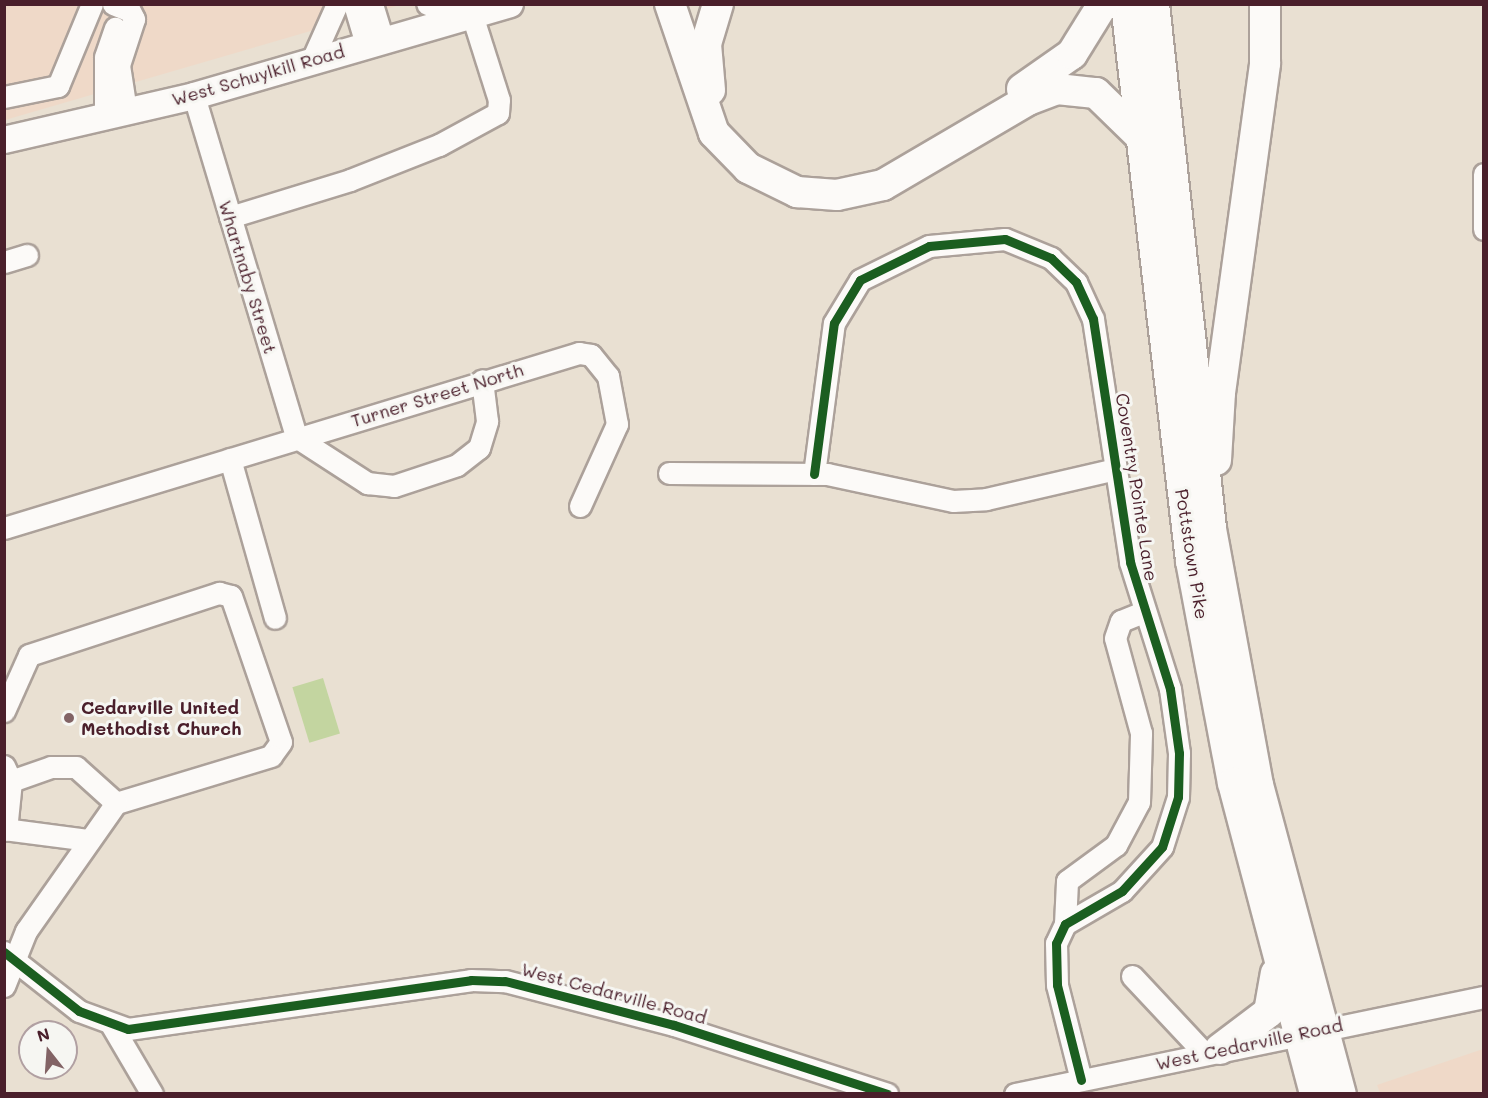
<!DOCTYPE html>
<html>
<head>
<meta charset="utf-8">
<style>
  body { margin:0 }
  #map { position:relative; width:1488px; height:1098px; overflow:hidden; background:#e9e0d2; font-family:Mali,sans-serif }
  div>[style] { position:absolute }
  .built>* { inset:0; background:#efd9c8 }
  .green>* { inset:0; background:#c3d5a0; transform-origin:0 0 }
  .roads { filter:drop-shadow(2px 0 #aca19a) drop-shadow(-2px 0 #aca19a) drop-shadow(0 2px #aca19a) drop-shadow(0 -2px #aca19a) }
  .minor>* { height:21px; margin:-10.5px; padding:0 10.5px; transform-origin:10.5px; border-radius:10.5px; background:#fcfaf8 }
  .major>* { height:26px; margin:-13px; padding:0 13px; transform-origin:13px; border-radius:13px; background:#fcfaf8 }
  .highway>* { height:30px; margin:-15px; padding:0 15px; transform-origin:15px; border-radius:15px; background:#fcfaf8 }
  .cycleway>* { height:9px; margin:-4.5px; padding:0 4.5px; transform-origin:4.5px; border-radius:4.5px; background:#1b5e20 }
  .dots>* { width:16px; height:16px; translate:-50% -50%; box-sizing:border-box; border:3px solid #f6f6f2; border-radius:50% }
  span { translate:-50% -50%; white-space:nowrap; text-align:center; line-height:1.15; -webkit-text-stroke:6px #f6f6f2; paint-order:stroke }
  .street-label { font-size:18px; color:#4a1f2b }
  .poi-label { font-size:18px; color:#4a1f2b; font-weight:700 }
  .left { translate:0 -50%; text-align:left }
  .frame { position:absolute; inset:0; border:6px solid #4a1f2b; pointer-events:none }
  .north { position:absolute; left:18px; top:1020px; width:60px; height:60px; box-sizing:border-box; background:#f6f6f2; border:2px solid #b1a0a2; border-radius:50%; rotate:343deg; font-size:16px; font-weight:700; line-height:24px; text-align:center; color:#4a1f2b }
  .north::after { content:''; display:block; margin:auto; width:21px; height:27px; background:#826365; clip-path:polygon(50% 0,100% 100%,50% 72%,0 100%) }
</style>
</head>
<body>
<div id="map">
  <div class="built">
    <div style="clip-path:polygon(5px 5px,400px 5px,5px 120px)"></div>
    <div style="clip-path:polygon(1483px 1049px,1483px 1093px,1380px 1093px,1377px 1085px)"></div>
  </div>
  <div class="green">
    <div style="left:323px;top:678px;width:58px;height:32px;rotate:73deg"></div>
  </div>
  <div class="roads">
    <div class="minor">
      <div style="left:113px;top:4px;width:18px;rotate:22deg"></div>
      <div style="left:130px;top:11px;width:9px;rotate:63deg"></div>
      <div style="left:134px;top:19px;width:48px;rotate:108.1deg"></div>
      <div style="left:119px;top:65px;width:47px;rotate:81.3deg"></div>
      <div style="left:354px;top:4px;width:42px;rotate:73.3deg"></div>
      <div style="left:372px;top:4px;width:37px;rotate:73deg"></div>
      <div style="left:312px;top:60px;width:61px;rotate:-65.9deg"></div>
      <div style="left:194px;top:96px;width:356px;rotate:73.3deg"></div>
      <div style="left:4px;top:97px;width:55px;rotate:-11.5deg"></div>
      <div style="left:58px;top:86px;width:89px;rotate:-67.5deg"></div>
      <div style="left:105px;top:115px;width:58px;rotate:-90deg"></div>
      <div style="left:105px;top:57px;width:31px;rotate:-71deg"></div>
      <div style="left:1484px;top:174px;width:55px;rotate:90deg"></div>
      <div style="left:230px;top:217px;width:126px;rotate:-17.1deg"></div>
      <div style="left:350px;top:180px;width:96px;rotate:-21.5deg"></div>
      <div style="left:439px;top:145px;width:67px;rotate:-28.5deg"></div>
      <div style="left:498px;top:113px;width:13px;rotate:-86deg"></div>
      <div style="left:499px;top:100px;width:89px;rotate:-107.6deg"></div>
      <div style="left:472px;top:15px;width:46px;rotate:-166.3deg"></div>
      <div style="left:4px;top:262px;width:24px;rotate:-17deg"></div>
      <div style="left:296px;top:437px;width:85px;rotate:32.9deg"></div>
      <div style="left:367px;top:483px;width:27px;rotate:6deg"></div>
      <div style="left:394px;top:486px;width:66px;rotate:-18.4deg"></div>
      <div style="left:457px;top:465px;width:28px;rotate:-38deg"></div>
      <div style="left:479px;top:448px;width:28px;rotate:-73deg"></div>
      <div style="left:487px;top:421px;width:41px;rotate:-97deg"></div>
      <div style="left:230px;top:459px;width:165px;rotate:74.2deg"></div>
      <div style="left:669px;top:473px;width:158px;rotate:0.4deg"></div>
      <div style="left:827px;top:474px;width:129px;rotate:12.1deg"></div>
      <div style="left:953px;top:501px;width:33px;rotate:-3deg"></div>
      <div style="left:986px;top:499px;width:133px;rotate:-13deg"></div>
      <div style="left:814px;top:474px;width:152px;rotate:-82.5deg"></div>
      <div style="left:834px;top:323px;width:50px;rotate:-58.8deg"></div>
      <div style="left:860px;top:280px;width:77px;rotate:-26.2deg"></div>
      <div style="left:929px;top:246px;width:76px;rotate:-5.3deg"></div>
      <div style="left:1005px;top:239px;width:50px;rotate:22.4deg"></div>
      <div style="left:1051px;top:258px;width:35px;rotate:44deg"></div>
      <div style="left:1076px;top:282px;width:41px;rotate:65.3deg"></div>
      <div style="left:1093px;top:319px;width:246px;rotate:81.3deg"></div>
      <div style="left:1130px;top:562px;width:133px;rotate:72.5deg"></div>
      <div style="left:1170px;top:689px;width:65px;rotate:82deg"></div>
      <div style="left:1179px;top:753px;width:44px;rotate:91.3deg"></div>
      <div style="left:1178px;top:797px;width:52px;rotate:107.7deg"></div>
      <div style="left:1162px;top:847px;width:59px;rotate:132.3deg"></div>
      <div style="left:1122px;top:891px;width:66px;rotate:149.9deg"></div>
      <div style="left:1065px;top:924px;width:21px;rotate:115deg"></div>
      <div style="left:1056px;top:943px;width:42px;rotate:88.6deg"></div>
      <div style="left:1057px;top:985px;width:98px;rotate:75.8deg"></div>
      <div style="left:4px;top:528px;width:601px;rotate:-16.93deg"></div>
      <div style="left:579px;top:353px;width:12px;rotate:9deg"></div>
      <div style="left:591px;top:355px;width:27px;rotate:51deg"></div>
      <div style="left:608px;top:376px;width:49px;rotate:79.4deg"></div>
      <div style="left:617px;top:424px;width:90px;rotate:114.3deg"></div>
      <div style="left:4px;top:711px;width:61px;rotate:-65.9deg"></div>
      <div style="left:29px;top:655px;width:200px;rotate:-18.1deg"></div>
      <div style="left:219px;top:593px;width:12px;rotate:14deg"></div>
      <div style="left:231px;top:596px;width:154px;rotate:71.1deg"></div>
      <div style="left:281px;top:742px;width:17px;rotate:126deg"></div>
      <div style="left:271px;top:756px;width:162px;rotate:163.1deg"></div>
      <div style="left:116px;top:803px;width:156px;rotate:125.1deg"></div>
      <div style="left:26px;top:931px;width:59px;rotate:111.8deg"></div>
      <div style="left:4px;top:766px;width:17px;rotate:65deg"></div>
      <div style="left:11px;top:781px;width:49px;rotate:95.8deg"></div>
      <div style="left:11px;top:781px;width:42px;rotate:-19.3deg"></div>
      <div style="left:51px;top:767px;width:25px"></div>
      <div style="left:76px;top:767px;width:54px;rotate:42deg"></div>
      <div style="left:4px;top:829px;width:86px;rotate:7.4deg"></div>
      <div style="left:1065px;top:924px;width:43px;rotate:-87.3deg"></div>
      <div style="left:1067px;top:881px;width:61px;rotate:-36.3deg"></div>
      <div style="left:1116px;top:845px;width:49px;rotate:-61.9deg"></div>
      <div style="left:1139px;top:802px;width:69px;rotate:-88.3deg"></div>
      <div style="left:1141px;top:733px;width:98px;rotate:-105.3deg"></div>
      <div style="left:1115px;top:638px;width:18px;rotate:-71deg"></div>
      <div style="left:1121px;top:621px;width:24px;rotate:-22deg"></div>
      <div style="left:4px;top:952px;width:95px;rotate:38.2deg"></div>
      <div style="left:79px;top:1011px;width:52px;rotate:20.2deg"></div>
      <div style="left:128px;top:1029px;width:346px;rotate:-8.1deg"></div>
      <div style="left:471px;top:980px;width:34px;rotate:2deg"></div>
      <div style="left:505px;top:981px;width:175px;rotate:14.6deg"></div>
      <div style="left:674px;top:1025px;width:224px;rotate:17.9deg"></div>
      <div style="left:1132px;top:976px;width:105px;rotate:46.9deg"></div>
      <div style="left:112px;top:1026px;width:79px;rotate:59.5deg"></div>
      <div style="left:1015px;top:1094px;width:479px;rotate:-11.7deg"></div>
    </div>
    <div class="major">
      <div style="left:4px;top:140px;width:195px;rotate:-13deg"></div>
      <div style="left:194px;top:96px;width:329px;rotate:-16.2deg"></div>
    </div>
    <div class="highway">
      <div style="left:670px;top:4px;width:136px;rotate:71.2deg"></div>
      <div style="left:714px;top:133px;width:49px;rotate:45.8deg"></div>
      <div style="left:748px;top:168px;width:55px;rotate:26.1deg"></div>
      <div style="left:797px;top:192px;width:40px;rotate:4.3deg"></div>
      <div style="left:837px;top:195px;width:47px;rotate:-12.3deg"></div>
      <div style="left:883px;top:185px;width:168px;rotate:-30.4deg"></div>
      <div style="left:1028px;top:100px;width:31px;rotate:-21deg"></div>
      <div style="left:1057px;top:89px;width:39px;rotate:6deg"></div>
      <div style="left:1096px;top:93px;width:62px;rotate:44.3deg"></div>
      <div style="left:1126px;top:4px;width:561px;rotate:83.34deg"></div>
      <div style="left:1191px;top:561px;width:226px;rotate:79.3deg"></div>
      <div style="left:1233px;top:783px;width:322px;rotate:75.2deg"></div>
      <div style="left:1154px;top:4px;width:528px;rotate:83.8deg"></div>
      <div style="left:1211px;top:529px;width:260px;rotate:79.6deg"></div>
      <div style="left:1258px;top:785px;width:320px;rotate:75deg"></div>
      <div style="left:1022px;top:89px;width:61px;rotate:-35deg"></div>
      <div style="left:1072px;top:54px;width:59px;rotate:-58.2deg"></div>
      <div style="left:710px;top:90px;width:46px;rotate:-95deg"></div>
      <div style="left:706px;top:44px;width:42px;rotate:-73.3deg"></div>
      <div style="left:1216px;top:460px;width:67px;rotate:-86.6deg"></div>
      <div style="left:1220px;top:393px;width:333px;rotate:-82.2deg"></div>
      <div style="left:1265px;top:63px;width:59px;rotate:-90deg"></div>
      <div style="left:1220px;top:1049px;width:61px;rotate:-37.1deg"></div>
      <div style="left:1269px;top:1012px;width:39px;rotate:-80deg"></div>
    </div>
  </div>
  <div class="cycleway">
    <div style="left:814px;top:474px;width:152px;rotate:-82.5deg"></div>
    <div style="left:834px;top:323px;width:50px;rotate:-58.8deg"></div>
    <div style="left:860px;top:280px;width:77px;rotate:-26.2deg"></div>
    <div style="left:929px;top:246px;width:76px;rotate:-5.3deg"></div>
    <div style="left:1005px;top:239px;width:50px;rotate:22.4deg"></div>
    <div style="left:1051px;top:258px;width:35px;rotate:44deg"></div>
    <div style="left:1076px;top:282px;width:41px;rotate:65.3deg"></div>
    <div style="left:1093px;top:319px;width:246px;rotate:81.3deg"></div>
    <div style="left:1130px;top:562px;width:133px;rotate:72.5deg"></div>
    <div style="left:1170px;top:689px;width:65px;rotate:82deg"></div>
    <div style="left:1179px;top:753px;width:44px;rotate:91.3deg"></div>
    <div style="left:1178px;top:797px;width:52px;rotate:107.7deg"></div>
    <div style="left:1162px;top:847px;width:59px;rotate:132.3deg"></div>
    <div style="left:1122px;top:891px;width:66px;rotate:149.9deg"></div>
    <div style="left:1065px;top:924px;width:21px;rotate:115deg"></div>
    <div style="left:1056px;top:943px;width:42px;rotate:88.6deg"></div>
    <div style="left:1057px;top:985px;width:98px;rotate:75.8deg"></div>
    <div style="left:4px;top:952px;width:95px;rotate:38.2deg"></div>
    <div style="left:79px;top:1011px;width:52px;rotate:20.2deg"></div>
    <div style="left:128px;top:1029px;width:346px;rotate:-8.1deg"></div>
    <div style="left:471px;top:980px;width:34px;rotate:2deg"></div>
    <div style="left:505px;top:981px;width:175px;rotate:14.6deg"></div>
    <div style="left:674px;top:1025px;width:224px;rotate:17.9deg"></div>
  </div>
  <div class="dots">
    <div style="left:69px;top:718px;background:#826365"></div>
  </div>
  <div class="street-label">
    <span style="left:258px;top:75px;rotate:-16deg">West Schuylkill Road</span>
    <span style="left:248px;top:277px;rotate:73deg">Whartnaby Street</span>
    <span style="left:437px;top:395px;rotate:-17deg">Turner Street North</span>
    <span style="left:1137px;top:487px;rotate:81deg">Coventry Pointe Lane</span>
    <span style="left:1192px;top:554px;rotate:81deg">Pottstown Pike</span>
    <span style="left:614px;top:993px;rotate:15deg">West Cedarville Road</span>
    <span style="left:1249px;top:1044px;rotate:-12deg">West Cedarville Road</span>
  </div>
  <div class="poi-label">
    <span class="left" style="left:81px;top:718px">Cedarville United<br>Methodist Church</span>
  </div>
  <div class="frame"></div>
  <div class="north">N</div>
</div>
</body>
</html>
